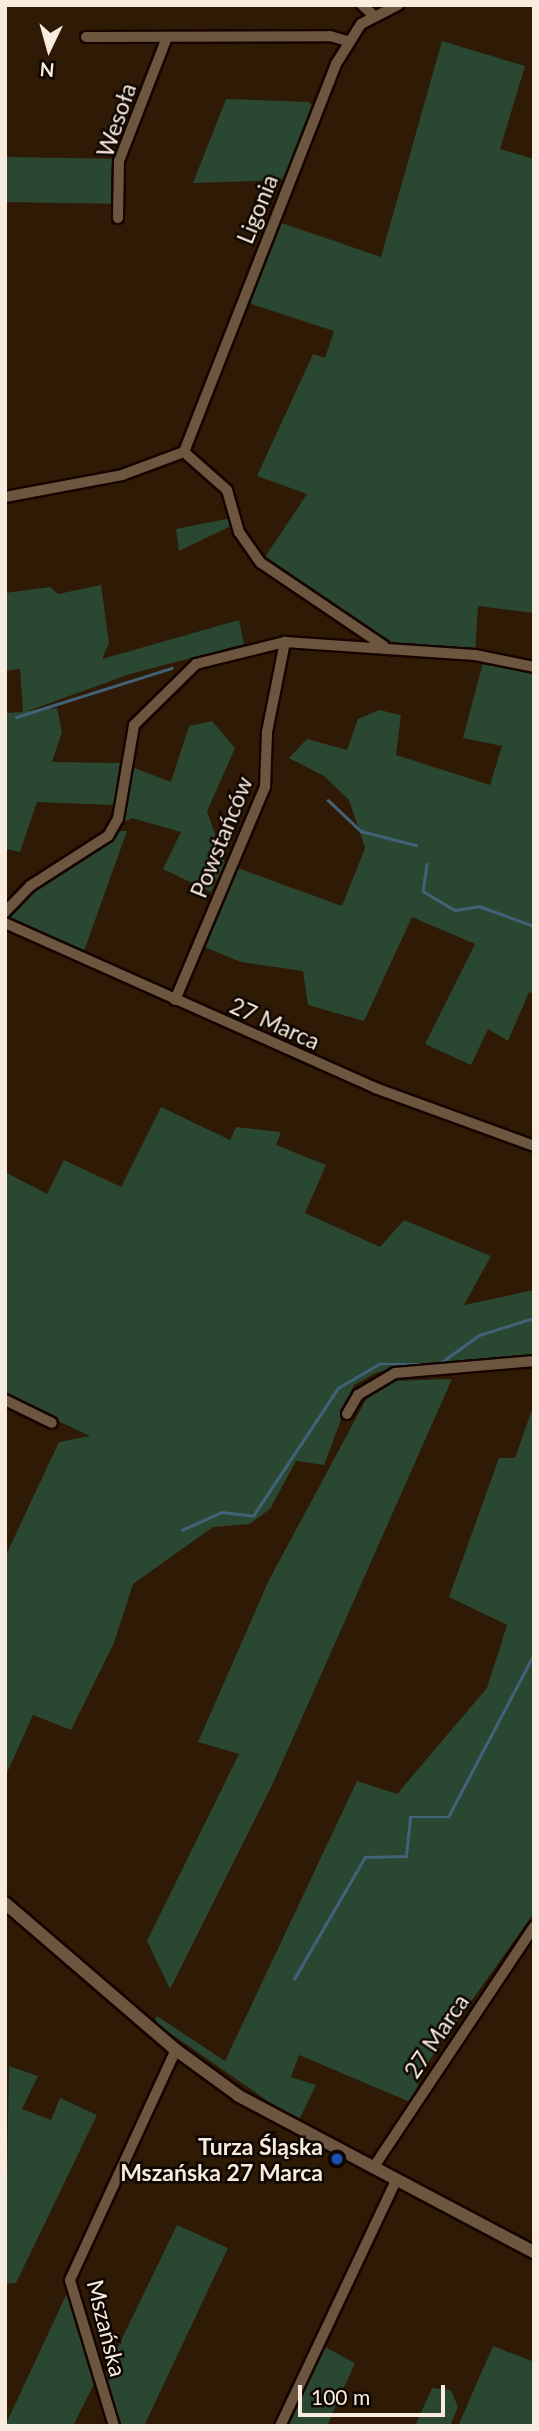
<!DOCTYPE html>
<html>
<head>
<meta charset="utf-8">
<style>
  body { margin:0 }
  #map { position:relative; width:539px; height:2431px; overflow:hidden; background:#2e1a05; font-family:Lato,sans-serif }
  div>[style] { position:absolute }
  .green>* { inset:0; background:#2a4731; transform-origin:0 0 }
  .stream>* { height:2.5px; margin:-1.25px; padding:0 1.25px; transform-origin:1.25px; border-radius:1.25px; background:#416278 }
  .roads { filter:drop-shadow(2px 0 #150400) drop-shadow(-2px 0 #150400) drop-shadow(0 2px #150400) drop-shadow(0 -2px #150400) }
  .minor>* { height:10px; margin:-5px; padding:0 5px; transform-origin:5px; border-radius:5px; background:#6d5640 }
  .tertiary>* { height:12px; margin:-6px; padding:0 6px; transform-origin:6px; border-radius:6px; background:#6d5640 }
  .dots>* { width:19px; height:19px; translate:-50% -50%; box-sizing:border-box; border:4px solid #0f0702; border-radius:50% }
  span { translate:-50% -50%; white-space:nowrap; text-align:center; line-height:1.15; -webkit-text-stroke:5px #0f0702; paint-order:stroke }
  .street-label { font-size:23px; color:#f9ebde }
  .poi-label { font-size:23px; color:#f9ebde; font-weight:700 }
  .right { translate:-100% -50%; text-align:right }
  .frame { position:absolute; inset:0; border:7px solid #f9ebde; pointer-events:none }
  .north { position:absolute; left:14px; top:14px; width:70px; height:70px; -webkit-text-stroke:5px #0f0702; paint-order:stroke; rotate:185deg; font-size:19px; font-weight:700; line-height:28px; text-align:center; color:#f9ebde }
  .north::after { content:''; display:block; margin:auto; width:24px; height:32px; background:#f9ebde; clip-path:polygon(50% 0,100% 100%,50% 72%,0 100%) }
  .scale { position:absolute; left:298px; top:2385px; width:147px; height:32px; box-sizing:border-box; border:4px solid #f9ebde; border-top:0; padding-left:9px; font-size:21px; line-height:24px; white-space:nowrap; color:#f9ebde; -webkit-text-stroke:5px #0f0702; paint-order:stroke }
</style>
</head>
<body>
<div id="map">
  <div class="green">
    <div style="clip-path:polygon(442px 41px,525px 66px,500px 149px,534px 159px,534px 613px,478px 606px,475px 655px,384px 646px,261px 563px,307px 494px,257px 476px,313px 354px,325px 358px,334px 331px,242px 301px,273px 220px,381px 257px)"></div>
    <div style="clip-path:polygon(226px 99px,309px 102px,314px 108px,284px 180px,193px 183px)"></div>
    <div style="left:5px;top:157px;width:107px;height:45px;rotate:1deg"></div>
    <div style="clip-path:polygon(231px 518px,231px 526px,179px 551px,176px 529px)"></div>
    <div style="clip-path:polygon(101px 585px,109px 643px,102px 659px,239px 620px,244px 644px,130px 674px,28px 711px,57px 708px,62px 732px,52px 762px,120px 763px,114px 805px,37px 802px,20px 852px,5px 849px,5px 713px,23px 712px,20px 669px,5px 671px,5px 593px,50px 587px,58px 594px)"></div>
    <div style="clip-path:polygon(484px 659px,534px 669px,534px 994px,529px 992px,508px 1041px,488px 1029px,471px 1065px,425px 1044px,475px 944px,412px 917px,364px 1021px,308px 1005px,303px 971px,241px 962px,202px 946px,235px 867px,342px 906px,365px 848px,349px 800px,324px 776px,289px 758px,307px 739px,347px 750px,358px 719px,379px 710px,401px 715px,396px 755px,490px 785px,502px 746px,463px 738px)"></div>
    <div style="clip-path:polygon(212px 721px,235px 748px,207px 811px,225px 863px,211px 892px,163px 869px,181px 832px,132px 818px,122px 823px,129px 766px,171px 782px,189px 726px)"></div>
    <div style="clip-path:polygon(120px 831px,127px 831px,84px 951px,5px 921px,15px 903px)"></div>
    <div style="clip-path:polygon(161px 1107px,230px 1140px,236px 1127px,281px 1132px,276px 1145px,326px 1165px,305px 1213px,380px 1247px,404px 1220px,491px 1256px,464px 1305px,534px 1290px,534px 1355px,378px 1372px,354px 1385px,324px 1465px,296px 1461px,270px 1509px,250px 1524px,213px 1527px,133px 1584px,114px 1643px,71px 1730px,33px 1715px,5px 1777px,5px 1557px,59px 1442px,90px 1436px,5px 1396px,5px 1172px,47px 1194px,64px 1160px,121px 1187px)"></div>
    <div style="clip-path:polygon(452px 1379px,273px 1783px,170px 1989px,147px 1941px,239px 1754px,198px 1742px,269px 1580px,369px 1394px,389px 1381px)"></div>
    <div style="clip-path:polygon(534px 1404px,534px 1913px,430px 2059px,410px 2102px,299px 2055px,291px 2077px,316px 2085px,298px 2122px,154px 2022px,157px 2016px,225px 2061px,357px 1781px,397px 1794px,487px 1688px,507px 1625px,449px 1597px,499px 1458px,515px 1458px)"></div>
    <div style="clip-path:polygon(9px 2066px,38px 2076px,22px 2109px,51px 2120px,60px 2098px,97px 2115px,16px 2283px,5px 2284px)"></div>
    <div style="clip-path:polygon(177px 2225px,228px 2248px,144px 2426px,117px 2426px,101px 2382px)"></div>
    <div style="clip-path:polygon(68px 2291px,94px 2384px,73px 2426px,5px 2426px)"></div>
    <div style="clip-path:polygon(321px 2345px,355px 2363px,327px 2426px,286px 2426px)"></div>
    <div style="clip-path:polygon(493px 2346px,534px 2362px,534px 2426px,458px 2426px)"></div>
    <div style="clip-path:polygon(432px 2388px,451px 2390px,458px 2407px,450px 2426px,415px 2426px)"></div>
  </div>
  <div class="stream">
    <div style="left:16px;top:717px;width:163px;rotate:-17.5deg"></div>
    <div style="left:328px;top:800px;width:45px;rotate:43.2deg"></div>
    <div style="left:361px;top:831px;width:57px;rotate:14.3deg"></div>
    <div style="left:427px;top:864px;width:27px;rotate:98deg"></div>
    <div style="left:423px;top:891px;width:37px;rotate:31deg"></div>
    <div style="left:455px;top:910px;width:24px;rotate:-9deg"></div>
    <div style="left:479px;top:906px;width:59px;rotate:20deg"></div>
    <div style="left:182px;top:1530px;width:44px;rotate:-24.2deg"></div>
    <div style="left:222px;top:1512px;width:31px;rotate:7deg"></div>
    <div style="left:253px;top:1516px;width:154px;rotate:-56.4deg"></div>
    <div style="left:338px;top:1388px;width:48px;rotate:-30.3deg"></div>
    <div style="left:379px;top:1364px;width:60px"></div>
    <div style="left:439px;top:1364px;width:49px;rotate:-35.9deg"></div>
    <div style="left:479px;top:1335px;width:58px;rotate:-17.2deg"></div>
    <div style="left:294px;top:1979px;width:141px;rotate:-59.8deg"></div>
    <div style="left:365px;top:1857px;width:41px;rotate:-1.4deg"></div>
    <div style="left:406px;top:1856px;width:39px;rotate:-84deg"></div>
    <div style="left:410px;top:1817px;width:38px"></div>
    <div style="left:448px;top:1817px;width:184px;rotate:-62.2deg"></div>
  </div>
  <div class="roads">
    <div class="minor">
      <div style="left:362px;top:5px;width:15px;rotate:42deg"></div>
      <div style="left:86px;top:37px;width:244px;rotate:-0.2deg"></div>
      <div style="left:330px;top:36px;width:18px;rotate:16deg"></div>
      <div style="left:118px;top:218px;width:57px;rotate:-89deg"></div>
      <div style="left:119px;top:161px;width:133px;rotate:-68.8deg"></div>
      <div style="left:184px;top:452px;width:57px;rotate:41.5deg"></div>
      <div style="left:227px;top:490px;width:44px;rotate:74.1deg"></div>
      <div style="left:239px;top:532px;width:38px;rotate:55deg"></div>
      <div style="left:261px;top:563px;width:148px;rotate:34deg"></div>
      <div style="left:5px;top:497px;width:119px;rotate:-10.6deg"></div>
      <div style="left:122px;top:475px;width:66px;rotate:-20.4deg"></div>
      <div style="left:184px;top:452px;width:417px;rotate:-68.6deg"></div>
      <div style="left:336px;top:64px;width:47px;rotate:-58deg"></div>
      <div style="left:361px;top:24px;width:42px;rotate:-27.2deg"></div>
      <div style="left:5px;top:912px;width:36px;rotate:-46deg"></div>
      <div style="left:30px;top:886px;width:93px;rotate:-32.7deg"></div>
      <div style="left:108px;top:836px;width:20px;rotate:-60deg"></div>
      <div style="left:118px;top:819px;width:95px;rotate:-80.3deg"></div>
      <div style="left:134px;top:725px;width:87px;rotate:-44.5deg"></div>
      <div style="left:196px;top:664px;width:92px;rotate:-13.9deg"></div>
      <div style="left:285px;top:642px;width:190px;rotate:3.9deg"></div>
      <div style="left:475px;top:655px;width:60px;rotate:11.5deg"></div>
      <div style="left:5px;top:923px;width:405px;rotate:24deg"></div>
      <div style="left:375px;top:1088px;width:169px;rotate:20deg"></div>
      <div style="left:175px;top:1000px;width:231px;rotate:-67.1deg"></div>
      <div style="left:265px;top:787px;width:55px;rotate:-87.9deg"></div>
      <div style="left:267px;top:732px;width:92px;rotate:-78.7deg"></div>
      <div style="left:5px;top:1400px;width:52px;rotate:26.1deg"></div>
      <div style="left:347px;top:1414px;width:22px;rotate:-60deg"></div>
      <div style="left:358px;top:1395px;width:43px;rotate:-30.7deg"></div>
      <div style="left:395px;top:1373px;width:140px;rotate:-4.9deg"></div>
      <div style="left:373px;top:2168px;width:290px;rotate:-56.3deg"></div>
      <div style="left:114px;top:2426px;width:152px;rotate:-106.8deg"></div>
      <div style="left:70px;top:2280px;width:253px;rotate:-65.3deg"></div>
      <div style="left:280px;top:2426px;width:271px;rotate:-64.7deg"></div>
    </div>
    <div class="tertiary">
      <div style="left:5px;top:1903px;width:225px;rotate:40.7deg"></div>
      <div style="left:176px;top:2050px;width:78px;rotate:36.1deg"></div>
      <div style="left:239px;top:2096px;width:334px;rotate:27.9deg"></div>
    </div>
  </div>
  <div class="dots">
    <div style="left:337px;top:2159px;background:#1a4fb4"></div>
  </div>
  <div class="street-label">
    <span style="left:116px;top:120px;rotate:-71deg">Wesoła</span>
    <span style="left:257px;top:209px;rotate:-68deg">Ligonia</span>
    <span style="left:221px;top:837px;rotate:-68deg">Powstańców</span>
    <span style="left:275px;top:1023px;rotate:24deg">27 Marca</span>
    <span style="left:436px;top:2036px;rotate:-56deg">27 Marca</span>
    <span style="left:107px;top:2328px;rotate:76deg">Mszańska</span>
  </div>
  <div class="poi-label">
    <span class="right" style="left:323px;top:2159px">Turza Śląska<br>Mszańska 27 Marca</span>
  </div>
  <div class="frame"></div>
  <div class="north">N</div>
  <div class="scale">100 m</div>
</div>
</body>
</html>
